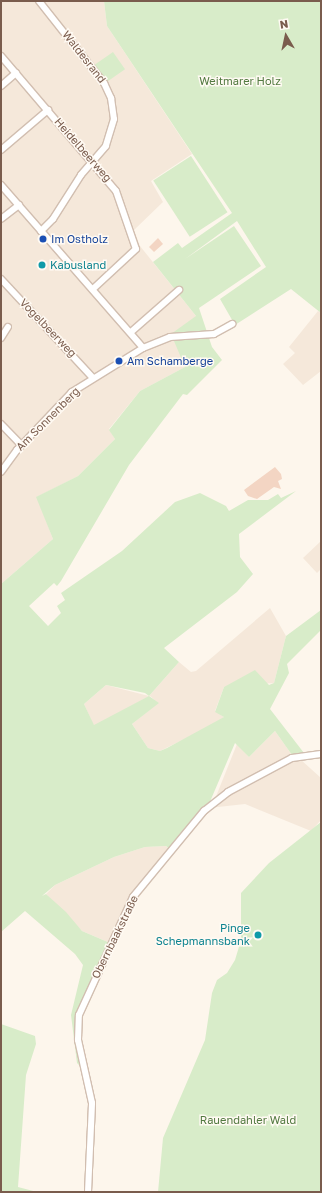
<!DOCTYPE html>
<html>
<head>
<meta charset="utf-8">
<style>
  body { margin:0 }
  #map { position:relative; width:322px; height:1193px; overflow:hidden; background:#fdf6ec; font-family:"Golos Text",sans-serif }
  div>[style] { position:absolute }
  .residential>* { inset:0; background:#f5e8da }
  .green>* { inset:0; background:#d8ecc9; transform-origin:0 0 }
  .building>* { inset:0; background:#f3d5c3 }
  .roads { filter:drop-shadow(1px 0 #d1beb0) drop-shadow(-1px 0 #d1beb0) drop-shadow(0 1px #d1beb0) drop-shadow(0 -1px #d1beb0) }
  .minor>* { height:6px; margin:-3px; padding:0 3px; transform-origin:3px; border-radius:3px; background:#fff }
  .dots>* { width:11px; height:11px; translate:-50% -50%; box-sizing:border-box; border:2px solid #fffaf3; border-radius:50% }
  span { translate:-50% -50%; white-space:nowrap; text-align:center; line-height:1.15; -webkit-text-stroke:3px #fffaf3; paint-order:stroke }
  .street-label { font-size:11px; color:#7a5c4d }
  .park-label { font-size:11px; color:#537a41 }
  .transit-label { font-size:11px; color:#164399 }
  .left { translate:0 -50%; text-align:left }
  .culture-label { font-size:11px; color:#0d838f }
  .right { translate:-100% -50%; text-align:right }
  .frame { position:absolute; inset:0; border:2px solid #7a5c4d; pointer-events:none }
  .north { position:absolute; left:266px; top:16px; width:40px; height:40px; -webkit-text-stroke:3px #fffaf3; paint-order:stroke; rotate:351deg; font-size:11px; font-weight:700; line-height:16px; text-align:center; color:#7a5c4d }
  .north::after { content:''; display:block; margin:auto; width:14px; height:18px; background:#7a5c4d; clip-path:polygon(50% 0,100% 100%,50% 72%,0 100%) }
</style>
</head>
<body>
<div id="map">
  <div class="residential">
    <div style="clip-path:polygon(1px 1px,104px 1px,107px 26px,192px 154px,151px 181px,163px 202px,134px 230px,140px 246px,196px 316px,185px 367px,140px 391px,109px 429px,115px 439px,78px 476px,37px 497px,53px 539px,1px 584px)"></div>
    <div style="clip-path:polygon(318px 311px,321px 313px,321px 371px,303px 385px,283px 364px,295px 353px,289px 347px)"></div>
    <div style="clip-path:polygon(321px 541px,321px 569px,317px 573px,303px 558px)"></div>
    <div style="clip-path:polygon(270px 608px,286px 636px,274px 683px,224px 687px,215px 711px,224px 717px,215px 724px,160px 751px,148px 748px,132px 724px,158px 703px,150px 696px,94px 726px,84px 704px,106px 685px,149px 696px,179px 662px,191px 672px,196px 671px)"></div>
    <div style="clip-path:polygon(275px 731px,292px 755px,238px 783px,215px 799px,237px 744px,249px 757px)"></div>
    <div style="clip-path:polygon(300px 759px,321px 778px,321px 820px,311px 831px,245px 804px,209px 808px,227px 793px,275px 768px)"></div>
    <div style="clip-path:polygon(166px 846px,171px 850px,136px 890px,110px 943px,82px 931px,46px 894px,55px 885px,114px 857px,145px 847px)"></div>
  </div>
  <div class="green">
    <div style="clip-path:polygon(evenodd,104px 1px,321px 1px,321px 313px,291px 289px,235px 325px,220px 299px,266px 267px,237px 221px,185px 259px,234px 226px,261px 266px,199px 308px,212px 347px,222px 360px,187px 395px,183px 394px,129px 465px,61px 581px,57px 586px,54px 583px,29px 606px,48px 626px,61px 613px,57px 606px,65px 600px,61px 593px,122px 551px,175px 502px,200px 493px,226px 506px,229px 511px,248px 500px,268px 500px,278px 494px,281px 498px,296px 491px,239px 534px,240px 557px,253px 574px,237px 592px,164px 648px,179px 662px,149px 696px,159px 703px,132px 724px,148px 748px,160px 751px,167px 748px,224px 717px,215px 712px,224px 687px,255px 670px,269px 685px,274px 683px,286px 636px,321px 610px,321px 630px,287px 664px,289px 673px,270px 709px,304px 753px,292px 755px,275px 731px,249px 757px,235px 743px,209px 804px,171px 850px,166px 846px,145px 847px,114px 857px,55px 885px,42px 896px,46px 894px,66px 912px,82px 931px,110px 943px,77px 1014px,84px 1070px,77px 1063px,71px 1015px,83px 965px,75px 954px,25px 911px,1px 932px,1px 584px,53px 539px,36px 497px,78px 476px,115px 439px,109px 430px,140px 391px,185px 367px,171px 334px,196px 316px,153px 262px,178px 243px,182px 248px,232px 213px,107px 26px,104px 1px,106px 685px,145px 693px,149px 696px,94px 725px,84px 704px,106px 685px)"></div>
    <div style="left:113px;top:52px;width:21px;height:22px;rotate:55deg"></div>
    <div style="left:191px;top:156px;width:67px;height:45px;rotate:57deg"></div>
    <div style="clip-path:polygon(321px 822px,321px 1192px,158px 1192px,163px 1138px,205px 1040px,212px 993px,217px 980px,227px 973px,235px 960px,241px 940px,241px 893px,269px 863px)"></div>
    <div style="clip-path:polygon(1px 1024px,35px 1036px,36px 1044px,26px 1075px,18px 1187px,37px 1192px,1px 1192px)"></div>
  </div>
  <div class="building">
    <div style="clip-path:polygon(158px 238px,163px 244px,154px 252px,149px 247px)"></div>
    <div style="clip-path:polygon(275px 467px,281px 474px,282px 479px,278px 481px,281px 489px,274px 487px,257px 499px,248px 496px,244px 490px)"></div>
  </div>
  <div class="roads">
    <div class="minor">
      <div style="left:39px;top:1px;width:105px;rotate:51.6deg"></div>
      <div style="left:104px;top:83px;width:17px;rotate:65deg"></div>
      <div style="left:111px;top:98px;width:21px;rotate:82deg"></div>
      <div style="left:114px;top:119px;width:28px;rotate:107deg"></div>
      <div style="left:106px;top:146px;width:38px;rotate:131deg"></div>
      <div style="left:81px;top:175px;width:52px;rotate:122.5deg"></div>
      <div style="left:53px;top:219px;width:17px;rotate:135deg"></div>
      <div style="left:1px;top:56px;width:177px;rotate:49.6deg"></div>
      <div style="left:116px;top:191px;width:61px;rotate:71deg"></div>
      <div style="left:136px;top:249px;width:59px;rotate:137.1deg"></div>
      <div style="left:1px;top:86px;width:20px;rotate:-41deg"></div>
      <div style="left:1px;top:150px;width:62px;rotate:-40.4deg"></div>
      <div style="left:1px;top:185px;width:216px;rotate:48.9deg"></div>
      <div style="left:143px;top:348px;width:84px;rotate:148.2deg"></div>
      <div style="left:72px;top:392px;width:80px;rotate:133.5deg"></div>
      <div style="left:17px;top:450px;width:27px;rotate:126deg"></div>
      <div style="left:1px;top:219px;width:23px;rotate:-38deg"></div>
      <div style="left:1px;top:279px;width:135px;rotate:47.1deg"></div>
      <div style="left:131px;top:332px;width:64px;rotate:-41.2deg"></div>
      <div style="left:1px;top:338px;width:13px;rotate:-58deg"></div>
      <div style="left:143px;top:348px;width:29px;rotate:-22deg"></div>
      <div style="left:170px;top:337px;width:44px;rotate:-3.9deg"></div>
      <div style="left:214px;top:334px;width:21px;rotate:-29deg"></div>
      <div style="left:1px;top:424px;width:29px;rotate:46deg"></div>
      <div style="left:88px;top:1192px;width:89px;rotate:-87.4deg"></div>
      <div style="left:92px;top:1103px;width:65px;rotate:-102.5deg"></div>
      <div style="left:78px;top:1040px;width:25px;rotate:-88deg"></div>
      <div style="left:79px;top:1015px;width:130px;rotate:-65.4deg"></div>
      <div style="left:133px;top:897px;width:112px;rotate:-50.5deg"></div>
      <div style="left:204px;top:811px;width:31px;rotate:-38deg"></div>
      <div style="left:228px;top:792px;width:72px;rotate:-28deg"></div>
      <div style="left:292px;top:758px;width:29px;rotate:-8deg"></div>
    </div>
  </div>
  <div class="dots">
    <div style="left:43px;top:239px;background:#1a4fb4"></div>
    <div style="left:42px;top:265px;background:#0f9aa8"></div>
    <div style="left:119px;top:361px;background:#1a4fb4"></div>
    <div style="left:258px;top:935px;background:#0f9aa8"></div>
  </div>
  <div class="street-label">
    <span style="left:84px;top:57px;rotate:52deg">Waldesrand</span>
    <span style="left:83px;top:150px;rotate:49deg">Heidelbeerweg</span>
    <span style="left:48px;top:328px;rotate:46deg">Vogelbeerweg</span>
    <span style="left:48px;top:419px;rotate:-45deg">Am Sonnenberg</span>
    <span style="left:115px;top:937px;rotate:-64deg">Obernbaakstraße</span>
  </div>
  <div class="park-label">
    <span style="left:240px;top:81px">Weitmarer Holz</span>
    <span style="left:248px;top:1120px">Rauendahler Wald</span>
  </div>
  <div class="transit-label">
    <span class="left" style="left:51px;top:239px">Im Ostholz</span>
    <span class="left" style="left:127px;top:361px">Am Schamberge</span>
  </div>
  <div class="culture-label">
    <span class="left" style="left:50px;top:265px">Kabusland</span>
    <span class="right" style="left:250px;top:935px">Pinge<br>Schepmannsbank</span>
  </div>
  <div class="frame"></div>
  <div class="north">N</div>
</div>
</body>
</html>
